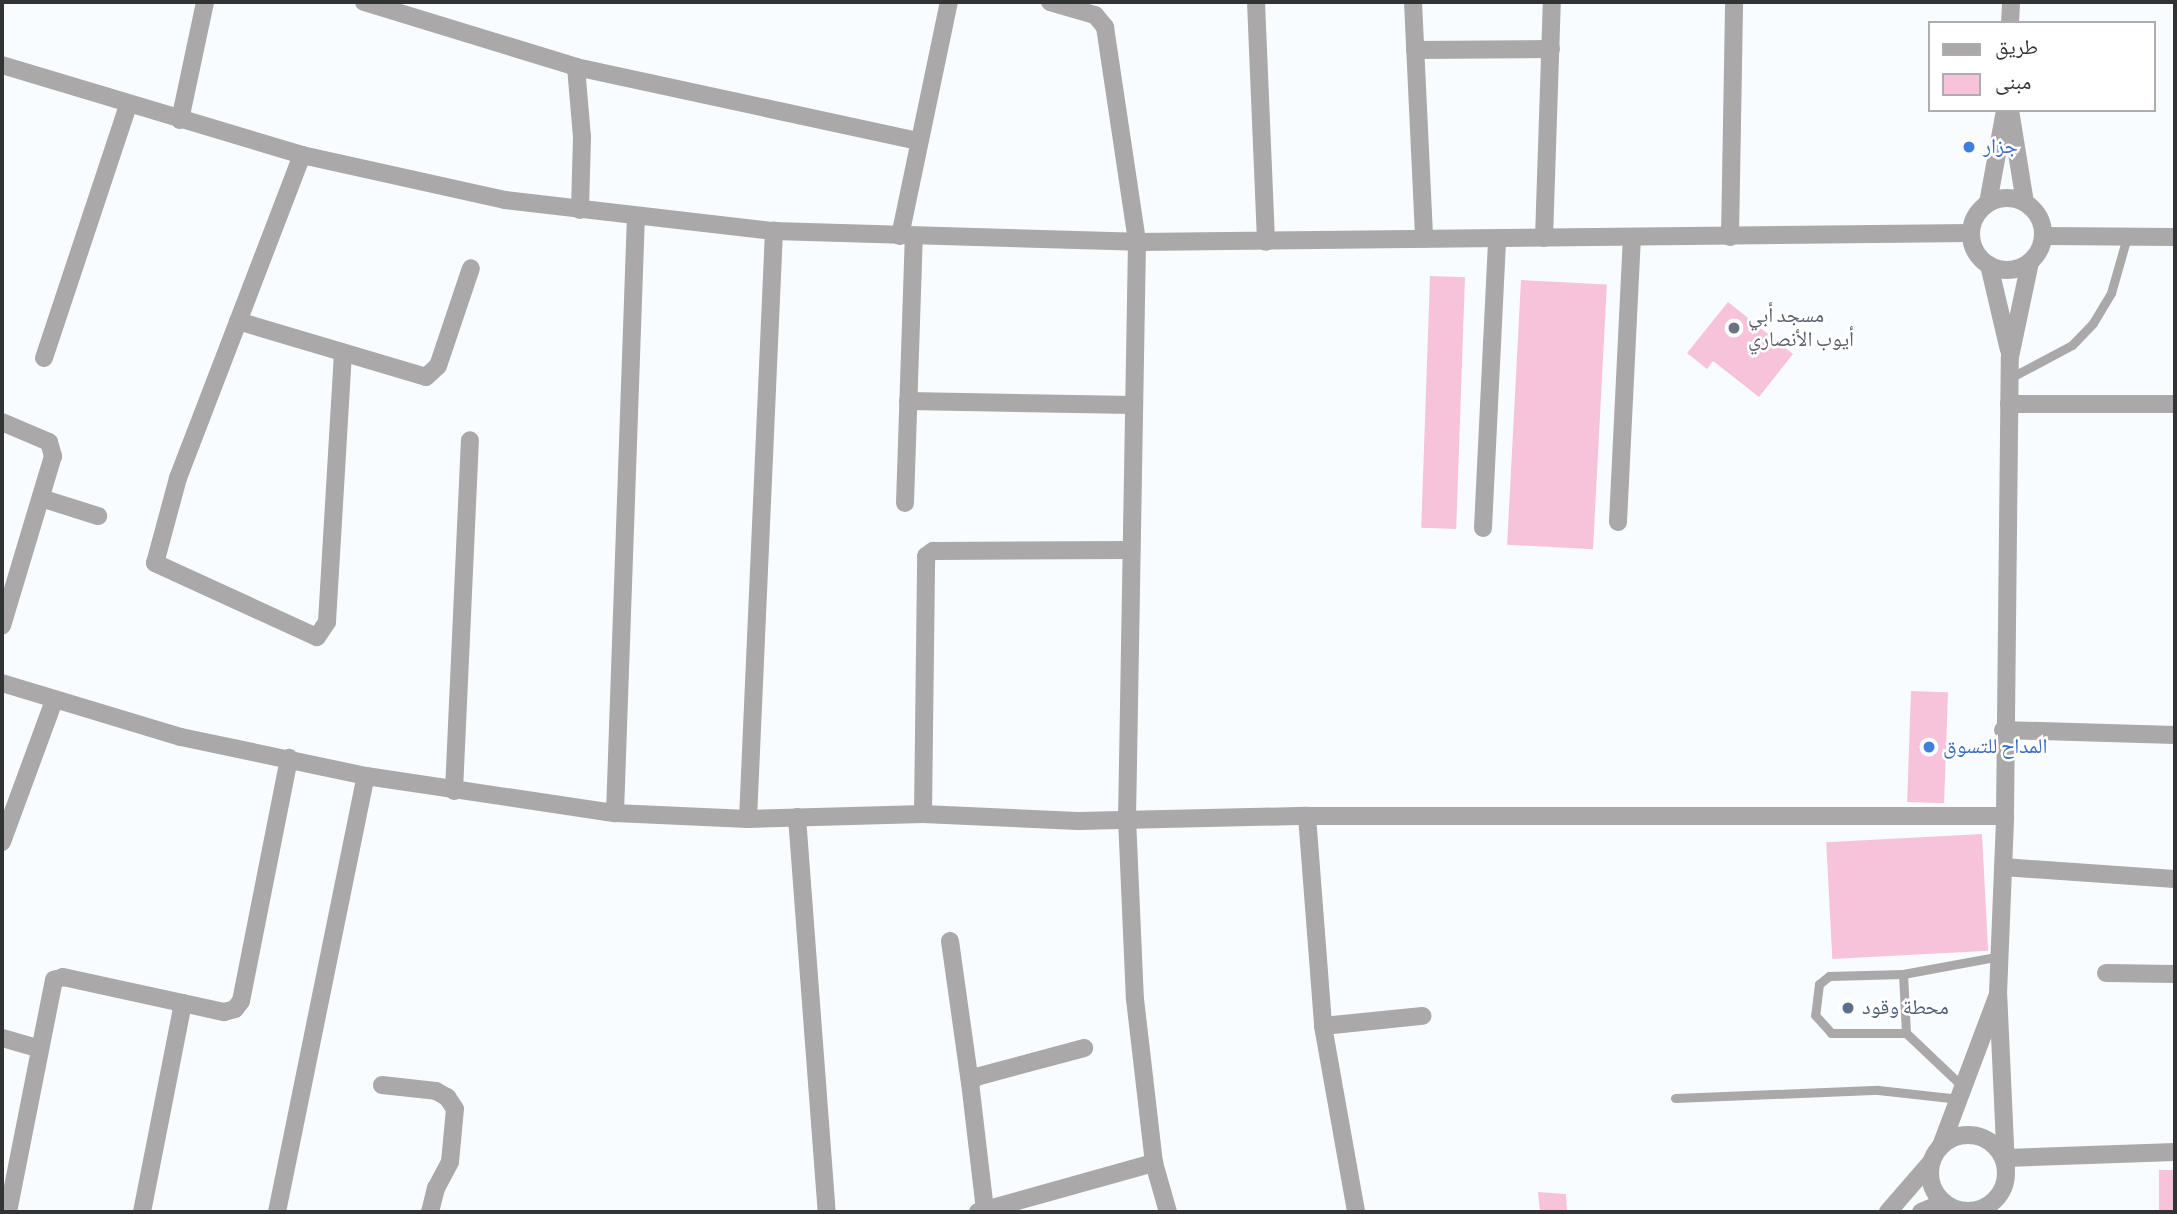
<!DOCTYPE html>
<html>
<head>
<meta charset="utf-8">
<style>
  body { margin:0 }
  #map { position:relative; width:2177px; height:1214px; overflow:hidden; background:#f9fcfe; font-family:"Alegreya Sans","Noto Naskh Arabic",sans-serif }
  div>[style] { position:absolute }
  .building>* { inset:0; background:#f7c3da; transform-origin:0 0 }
  .service>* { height:9px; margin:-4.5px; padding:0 4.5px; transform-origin:4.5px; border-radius:4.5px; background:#aaa8a8 }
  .minor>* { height:18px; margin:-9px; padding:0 9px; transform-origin:9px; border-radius:9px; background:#aaa8a8 }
  .tertiary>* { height:18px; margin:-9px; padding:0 9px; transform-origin:9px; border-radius:9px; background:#aaa8a8 }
  .tertiary>.ring { margin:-9px; padding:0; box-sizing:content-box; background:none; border:18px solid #aaa8a8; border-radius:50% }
  .dots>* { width:19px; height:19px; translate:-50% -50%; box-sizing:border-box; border:4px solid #fff; border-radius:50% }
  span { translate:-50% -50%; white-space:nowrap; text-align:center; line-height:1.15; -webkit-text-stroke:5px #fff; paint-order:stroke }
  .shop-label { font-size:21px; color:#366cbe }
  .left { translate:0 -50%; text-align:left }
  .worship-label { font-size:21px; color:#5b616d }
  .service-label { font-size:21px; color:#4e5e75 }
  .frame { position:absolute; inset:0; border:4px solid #313334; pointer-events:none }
  .legend { position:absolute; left:1928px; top:21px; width:228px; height:91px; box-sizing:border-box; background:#fff; border:2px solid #adadae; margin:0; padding:9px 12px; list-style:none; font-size:21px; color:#313334 }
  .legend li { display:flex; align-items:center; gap:14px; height:35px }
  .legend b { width:35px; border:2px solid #adadae }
</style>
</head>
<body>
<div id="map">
  <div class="building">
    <div style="left:1430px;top:276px;width:35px;height:252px;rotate:2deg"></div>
    <div style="left:1521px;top:280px;width:86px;height:265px;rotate:3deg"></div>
    <div style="clip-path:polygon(1728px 302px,1793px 354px,1759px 397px,1713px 361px,1707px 369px,1687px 353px)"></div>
    <div style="left:1911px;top:691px;width:37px;height:111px;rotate:2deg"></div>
    <div style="left:1982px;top:834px;width:117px;height:156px;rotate:87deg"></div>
    <div style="left:2159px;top:1170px;width:16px;height:40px"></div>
    <div style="clip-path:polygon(1538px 1192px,1566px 1194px,1567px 1212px,1540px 1212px)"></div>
  </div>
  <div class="service">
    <div style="left:2010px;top:378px;width:70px;rotate:-28deg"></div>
    <div style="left:2072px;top:345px;width:30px;rotate:-46deg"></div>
    <div style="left:2093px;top:323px;width:35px;rotate:-59deg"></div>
    <div style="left:2111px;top:293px;width:58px;rotate:-74.1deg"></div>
    <div style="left:1903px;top:974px;width:74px;rotate:178.5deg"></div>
    <div style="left:1829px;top:976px;width:13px;rotate:141deg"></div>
    <div style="left:1819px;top:984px;width:31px;rotate:97deg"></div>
    <div style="left:1815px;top:1015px;width:24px;rotate:48deg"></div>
    <div style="left:1831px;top:1033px;width:75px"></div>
    <div style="left:1963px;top:1087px;width:79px;rotate:-136.5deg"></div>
    <div style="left:1906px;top:1033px;width:59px;rotate:-92.9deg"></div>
    <div style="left:1903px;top:974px;width:100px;rotate:-10.4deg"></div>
    <div style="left:1675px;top:1098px;width:203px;rotate:-2.3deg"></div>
    <div style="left:1878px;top:1090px;width:82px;rotate:6.3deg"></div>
  </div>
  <div class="minor">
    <div style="left:364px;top:2px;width:222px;rotate:17deg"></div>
    <div style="left:576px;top:67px;width:351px;rotate:12.2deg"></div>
    <div style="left:1050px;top:2px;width:47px;rotate:16.1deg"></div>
    <div style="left:1095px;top:15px;width:16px;rotate:50deg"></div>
    <div style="left:1105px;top:27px;width:217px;rotate:81.5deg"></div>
    <div style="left:1137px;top:242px;width:576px;rotate:90.99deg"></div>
    <div style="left:1127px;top:818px;width:181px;rotate:87.5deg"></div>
    <div style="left:1135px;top:999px;width:165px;rotate:83.4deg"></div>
    <div style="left:1154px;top:1163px;width:51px;rotate:74.1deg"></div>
    <div style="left:1256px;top:2px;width:240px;rotate:87.6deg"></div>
    <div style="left:1413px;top:2px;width:237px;rotate:87.3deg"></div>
    <div style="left:1415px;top:50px;width:136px;rotate:-0.4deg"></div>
    <div style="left:2px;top:65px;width:313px;rotate:16.7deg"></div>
    <div style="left:302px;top:155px;width:208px;rotate:12.5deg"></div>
    <div style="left:505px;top:200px;width:271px;rotate:6.6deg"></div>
    <div style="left:774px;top:231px;width:363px;rotate:1.7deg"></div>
    <div style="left:1137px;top:242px;width:834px;rotate:-0.62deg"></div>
    <div style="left:576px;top:67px;width:70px;rotate:85.1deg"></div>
    <div style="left:582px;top:137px;width:73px;rotate:91.6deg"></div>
    <div style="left:180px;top:120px;width:121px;rotate:-78deg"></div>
    <div style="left:302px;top:155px;width:346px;rotate:111deg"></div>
    <div style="left:178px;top:478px;width:88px;rotate:105.1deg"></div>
    <div style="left:155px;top:563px;width:178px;rotate:24.6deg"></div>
    <div style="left:317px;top:637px;width:18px;rotate:-56deg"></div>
    <div style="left:327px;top:622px;width:270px;rotate:-86.6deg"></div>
    <div style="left:900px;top:236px;width:239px;rotate:-78.2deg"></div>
    <div style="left:1730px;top:237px;width:235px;rotate:-89deg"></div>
    <div style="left:1544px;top:238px;width:236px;rotate:-88.1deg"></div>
    <div style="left:238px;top:321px;width:196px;rotate:16.6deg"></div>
    <div style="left:426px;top:377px;width:16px;rotate:-43deg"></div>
    <div style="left:438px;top:366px;width:103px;rotate:-71.4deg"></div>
    <div style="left:44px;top:358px;width:267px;rotate:-71.6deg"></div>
    <div style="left:908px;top:401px;width:225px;rotate:1deg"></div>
    <div style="left:2009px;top:404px;width:166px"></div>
    <div style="left:2px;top:422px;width:51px;rotate:23.1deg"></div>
    <div style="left:49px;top:442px;width:15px;rotate:74deg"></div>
    <div style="left:53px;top:456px;width:177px;rotate:106.7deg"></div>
    <div style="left:41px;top:498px;width:60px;rotate:17.5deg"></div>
    <div style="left:905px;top:503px;width:267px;rotate:-88.1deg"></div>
    <div style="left:1618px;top:522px;width:284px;rotate:-87.2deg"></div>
    <div style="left:1483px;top:528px;width:289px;rotate:-87.2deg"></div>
    <div style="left:2px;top:683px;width:187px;rotate:16.8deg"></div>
    <div style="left:181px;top:737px;width:189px;rotate:11.9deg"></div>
    <div style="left:366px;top:776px;width:252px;rotate:8.5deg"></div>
    <div style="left:615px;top:813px;width:133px;rotate:2.6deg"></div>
    <div style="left:748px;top:819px;width:175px;rotate:-1.6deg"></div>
    <div style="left:923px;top:814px;width:155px;rotate:2.6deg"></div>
    <div style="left:1078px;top:821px;width:229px;rotate:-1.3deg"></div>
    <div style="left:1307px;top:816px;width:698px"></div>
    <div style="left:2003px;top:730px;width:172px;rotate:1.7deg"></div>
    <div style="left:454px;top:791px;width:351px;rotate:-87.4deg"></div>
    <div style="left:615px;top:813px;width:597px;rotate:-87.99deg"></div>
    <div style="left:923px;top:814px;width:258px;rotate:-89.3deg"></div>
    <div style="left:926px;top:556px;width:9px;rotate:-36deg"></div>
    <div style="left:933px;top:551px;width:198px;rotate:-0.3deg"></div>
    <div style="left:1307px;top:816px;width:211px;rotate:85.6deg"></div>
    <div style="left:1323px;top:1026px;width:189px;rotate:79.9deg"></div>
    <div style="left:797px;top:817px;width:396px;rotate:85.7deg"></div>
    <div style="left:748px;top:819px;width:589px;rotate:-87.47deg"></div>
    <div style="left:2px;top:842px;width:150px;rotate:-69.8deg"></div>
    <div style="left:2003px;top:867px;width:172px;rotate:4deg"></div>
    <div style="left:950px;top:941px;width:143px;rotate:82deg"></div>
    <div style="left:2106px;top:973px;width:69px;rotate:0.8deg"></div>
    <div style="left:1323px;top:1026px;width:100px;rotate:-5.8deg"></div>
    <div style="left:2px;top:1038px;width:37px;rotate:16deg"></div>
    <div style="left:382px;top:1085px;width:54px;rotate:6.3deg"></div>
    <div style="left:436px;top:1091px;width:13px;rotate:29deg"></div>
    <div style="left:447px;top:1097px;width:14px;rotate:56deg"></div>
    <div style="left:455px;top:1109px;width:53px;rotate:95.4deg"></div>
    <div style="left:450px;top:1162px;width:30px;rotate:118deg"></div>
    <div style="left:436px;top:1188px;width:25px;rotate:104deg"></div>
    <div style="left:2006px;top:1158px;width:169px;rotate:-2deg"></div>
    <div style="left:985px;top:1210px;width:128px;rotate:-96.7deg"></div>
    <div style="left:970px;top:1083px;width:8px;rotate:-45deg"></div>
    <div style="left:976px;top:1077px;width:112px;rotate:-15deg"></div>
    <div style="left:8px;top:1212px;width:237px;rotate:-78.8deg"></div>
    <div style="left:54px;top:980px;width:9px;rotate:-18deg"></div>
    <div style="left:63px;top:977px;width:165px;rotate:12.3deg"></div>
    <div style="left:224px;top:1012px;width:11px;rotate:-15deg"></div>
    <div style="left:235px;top:1009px;width:10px;rotate:-53deg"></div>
    <div style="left:241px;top:1001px;width:248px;rotate:-78.8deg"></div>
    <div style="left:142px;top:1212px;width:213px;rotate:-78.9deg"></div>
    <div style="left:277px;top:1212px;width:445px;rotate:-78.5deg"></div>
    <div style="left:978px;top:1212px;width:183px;rotate:-15.6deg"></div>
  </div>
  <div class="tertiary">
    <div style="left:2010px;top:23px;width:21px;rotate:-87deg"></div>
    <div style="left:2010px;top:110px;width:94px;rotate:80.8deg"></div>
    <div class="ring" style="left:1971px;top:198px;width:54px;height:54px"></div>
    <div style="left:1988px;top:203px;width:95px;rotate:-79.6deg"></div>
    <div style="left:2043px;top:236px;width:132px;rotate:0.4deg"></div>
    <div style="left:1989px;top:265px;width:87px;rotate:76.8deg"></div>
    <div class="ring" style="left:1930px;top:1135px;width:58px;height:58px"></div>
    <div style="left:1941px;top:1146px;width:162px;rotate:-69.4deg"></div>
    <div style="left:2006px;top:1167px;width:173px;rotate:-92.6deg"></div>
    <div style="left:1998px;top:994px;width:178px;rotate:-87.7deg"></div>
    <div style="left:2005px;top:816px;width:459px;rotate:-89.4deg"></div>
    <div style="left:2010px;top:357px;width:97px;rotate:-78.1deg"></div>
    <div style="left:1888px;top:1212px;width:67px;rotate:-49.2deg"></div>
    <div style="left:1921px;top:1212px;width:25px;rotate:-23deg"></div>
  </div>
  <div class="dots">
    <div style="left:1969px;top:147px;background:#3f7fe0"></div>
    <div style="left:1734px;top:328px;background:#6b7280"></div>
    <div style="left:1929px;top:747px;background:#3f7fe0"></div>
    <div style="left:1848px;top:1008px;background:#5c6f8a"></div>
  </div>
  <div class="shop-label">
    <span class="left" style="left:1983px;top:147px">جزار</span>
    <span class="left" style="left:1943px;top:747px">المداح للتسوق</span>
  </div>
  <div class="worship-label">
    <span class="left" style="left:1748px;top:328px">مسجد أبي<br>أيوب الأنصاري</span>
  </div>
  <div class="service-label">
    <span class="left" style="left:1862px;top:1008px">محطة وقود</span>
  </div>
  <div class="frame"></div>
  <ul class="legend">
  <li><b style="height:9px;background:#aaa8a8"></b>طريق</li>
  <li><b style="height:19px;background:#f7c3da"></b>مبنى</li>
  </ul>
</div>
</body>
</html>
